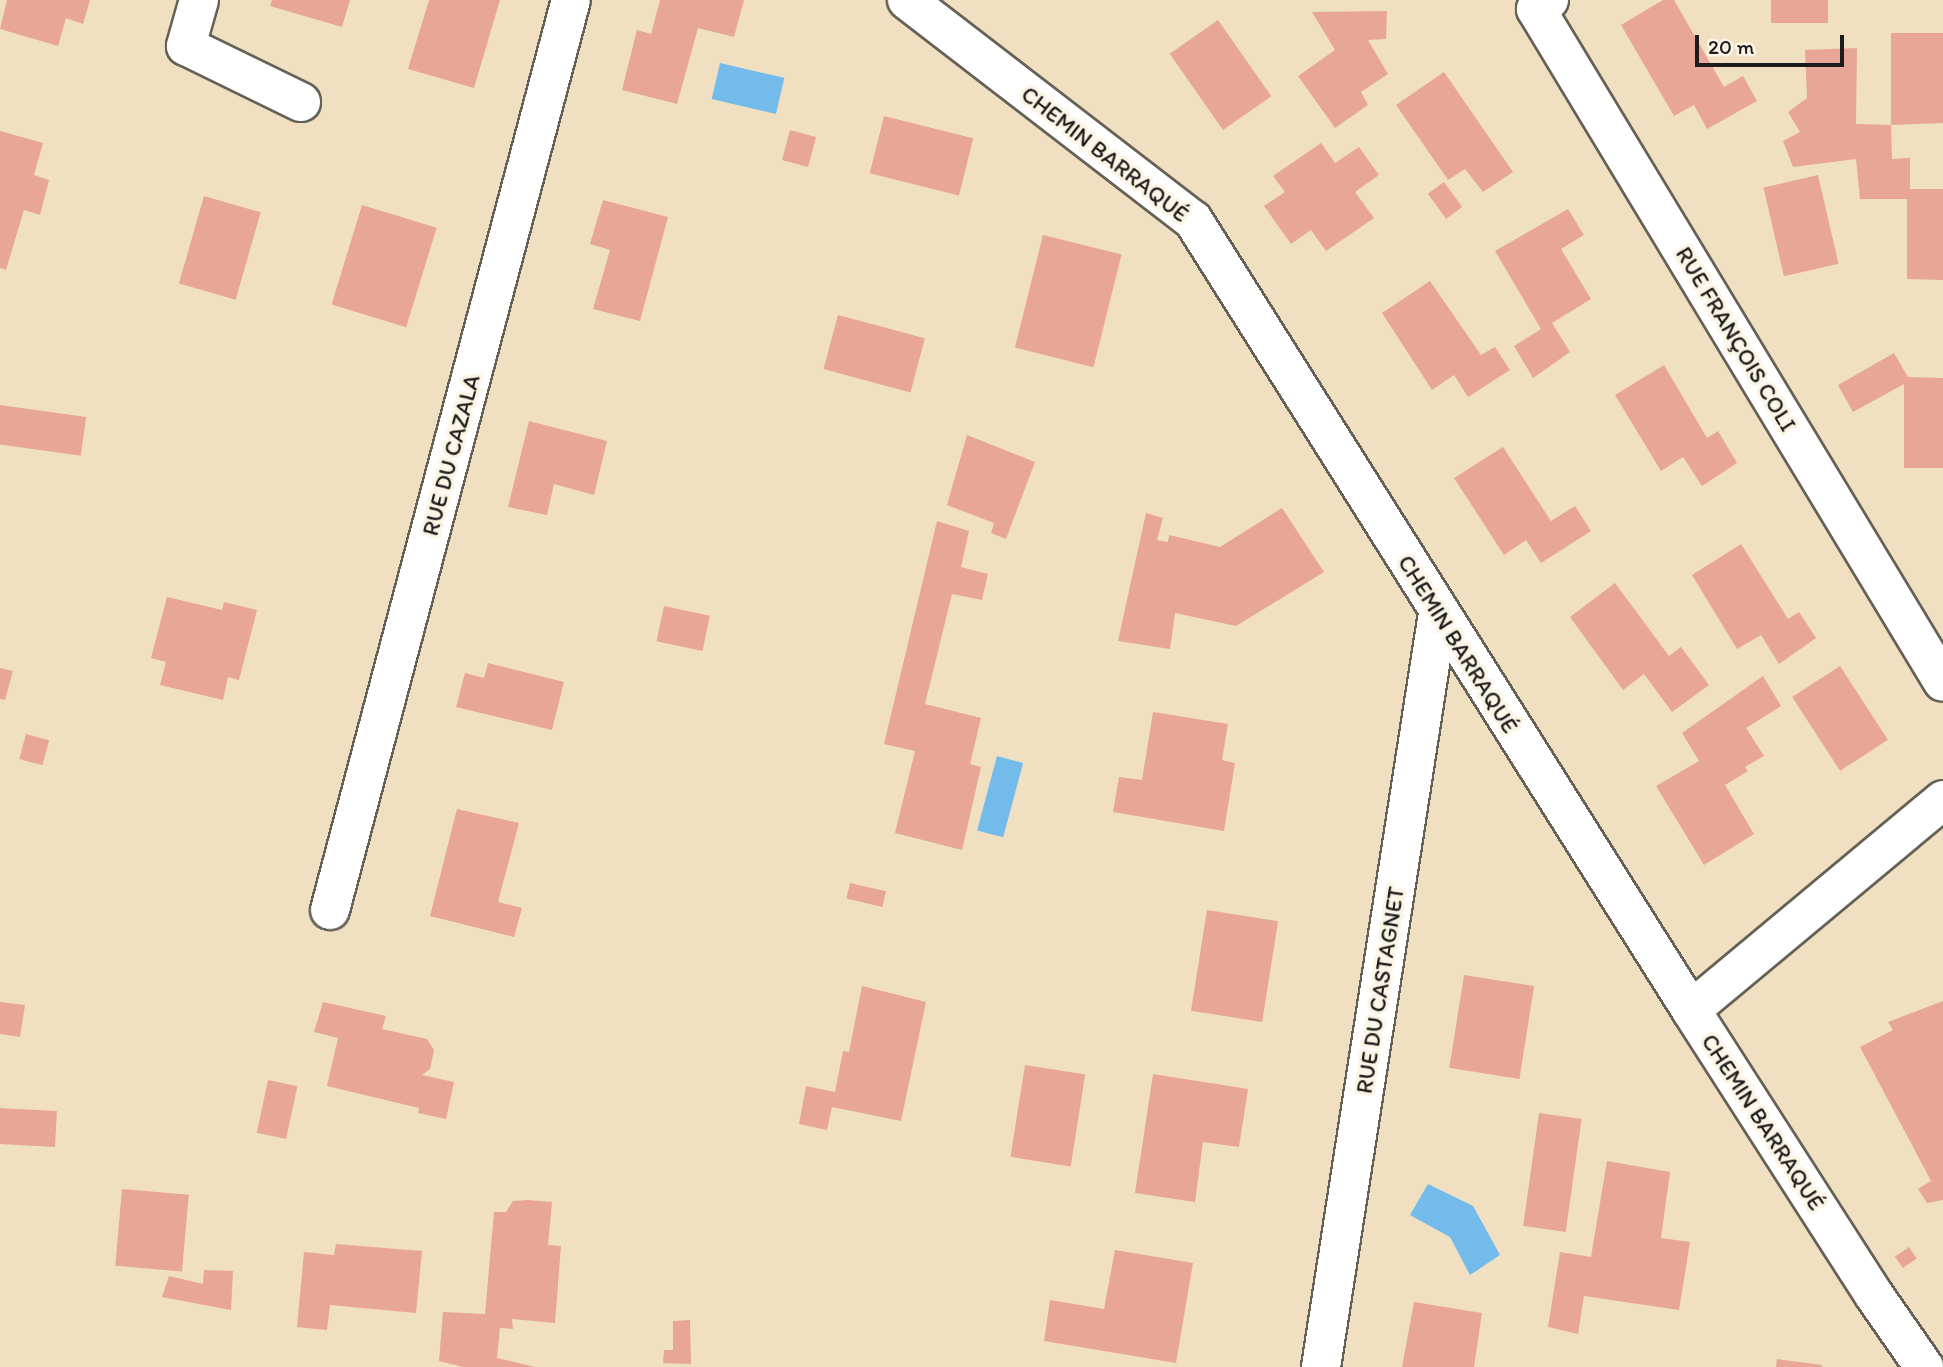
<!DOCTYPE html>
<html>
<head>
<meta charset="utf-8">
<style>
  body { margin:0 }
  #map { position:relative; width:1943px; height:1367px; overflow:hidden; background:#f0e0c1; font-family:Itim,sans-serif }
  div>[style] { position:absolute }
  .water>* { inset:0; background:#72bbea; transform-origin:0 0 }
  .building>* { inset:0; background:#e7a698; transform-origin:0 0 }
  .roads { filter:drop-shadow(2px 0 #666156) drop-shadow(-2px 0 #666156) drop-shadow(0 2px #666156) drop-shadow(0 -2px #666156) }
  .street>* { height:38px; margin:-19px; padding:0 19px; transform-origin:19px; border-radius:19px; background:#fff }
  span { translate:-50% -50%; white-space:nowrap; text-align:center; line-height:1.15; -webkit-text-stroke:7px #fcf5e5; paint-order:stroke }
  .street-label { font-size:23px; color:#1c1c1c }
  .scale { position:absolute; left:1695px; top:35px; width:149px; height:32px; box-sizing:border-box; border:4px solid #1c1c1c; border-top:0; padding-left:9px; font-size:21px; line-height:24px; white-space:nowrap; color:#1c1c1c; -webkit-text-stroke:5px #fcf5e5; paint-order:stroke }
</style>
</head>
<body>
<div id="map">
  <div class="water">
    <div style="left:720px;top:63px;width:66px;height:37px;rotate:13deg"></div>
    <div style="left:997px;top:756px;width:27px;height:77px;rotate:15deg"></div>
    <div style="clip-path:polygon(1428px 1184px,1473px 1206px,1500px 1255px,1470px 1275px,1450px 1237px,1410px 1215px)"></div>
  </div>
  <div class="building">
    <div style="clip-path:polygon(7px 0,90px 0,83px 24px,66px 18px,58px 46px,0 29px)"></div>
    <div style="clip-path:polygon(272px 0,350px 0,342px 27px,270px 6px)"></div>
    <div style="clip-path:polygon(429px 0,500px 0,474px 88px,408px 69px)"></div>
    <div style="clip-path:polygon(660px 0,744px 0,734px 37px,698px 28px,677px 104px,622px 90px,637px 30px,651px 34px)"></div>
    <div style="clip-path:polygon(1663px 0,1674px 0,1724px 87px,1743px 76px,1757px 101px,1707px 129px,1694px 105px,1674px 116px,1621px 25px)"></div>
    <div style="left:1771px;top:0;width:57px;height:23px"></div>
    <div style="clip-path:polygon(1387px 11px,1386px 39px,1368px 40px,1388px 74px,1361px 92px,1368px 105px,1335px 128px,1298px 76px,1335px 50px,1312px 12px)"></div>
    <div style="left:1218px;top:20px;width:93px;height:59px;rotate:55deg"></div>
    <div style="clip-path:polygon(1891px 33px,1943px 33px,1943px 123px,1891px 125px,1892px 159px,1910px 158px,1910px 189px,1943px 189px,1943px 280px,1907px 279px,1907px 199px,1860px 199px,1856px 159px,1793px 167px,1783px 141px,1800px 132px,1788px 112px,1807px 98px,1805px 50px,1857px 48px,1856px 124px,1891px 125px)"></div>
    <div style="clip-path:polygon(1444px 72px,1513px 172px,1483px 192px,1465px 169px,1448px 180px,1396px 105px)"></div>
    <div style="left:884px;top:116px;width:92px;height:59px;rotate:14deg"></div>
    <div style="left:790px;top:130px;width:27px;height:31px;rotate:15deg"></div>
    <div style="clip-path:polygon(0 131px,43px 143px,34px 175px,49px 180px,40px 215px,24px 210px,6px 270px,0 268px)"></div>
    <div style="clip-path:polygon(1321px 143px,1335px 163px,1359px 147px,1379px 175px,1355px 192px,1374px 218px,1326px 251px,1311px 230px,1291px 244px,1264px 206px,1285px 192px,1273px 176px)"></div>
    <div style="left:1818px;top:175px;width:91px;height:56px;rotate:77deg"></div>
    <div style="left:1444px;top:182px;width:31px;height:20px;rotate:54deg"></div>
    <div style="left:204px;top:196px;width:59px;height:91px;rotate:16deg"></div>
    <div style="clip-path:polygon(603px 200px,668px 217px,640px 321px,593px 309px,610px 250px,590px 244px)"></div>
    <div style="left:362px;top:205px;width:78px;height:104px;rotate:17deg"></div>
    <div style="clip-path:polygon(1568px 209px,1584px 235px,1561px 249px,1591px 299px,1552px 323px,1570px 352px,1533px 378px,1514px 346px,1541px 329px,1495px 251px)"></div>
    <div style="left:1043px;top:235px;width:81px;height:116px;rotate:14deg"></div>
    <div style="clip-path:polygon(1430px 281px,1481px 355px,1495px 347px,1510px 370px,1468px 397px,1454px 375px,1432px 390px,1382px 313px)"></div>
    <div style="left:838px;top:315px;width:90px;height:56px;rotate:15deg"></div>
    <div style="clip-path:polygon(1894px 353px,1908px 377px,1943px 378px,1943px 468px,1904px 468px,1904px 384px,1853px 412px,1838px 385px)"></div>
    <div style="clip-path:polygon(1664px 365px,1707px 438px,1718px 431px,1737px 463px,1702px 486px,1683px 457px,1661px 471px,1615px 395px)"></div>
    <div style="left:0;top:405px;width:87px;height:39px;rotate:8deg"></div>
    <div style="clip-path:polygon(529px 421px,607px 441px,594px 495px,554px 484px,547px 515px,508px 507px)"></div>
    <div style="clip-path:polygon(967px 435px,1035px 462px,1006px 539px,991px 533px,994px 523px,947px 505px)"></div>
    <div style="clip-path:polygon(1503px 447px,1551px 521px,1575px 506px,1591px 531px,1541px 563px,1526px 540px,1504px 555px,1454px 478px)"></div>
    <div style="clip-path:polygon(1282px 508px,1324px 572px,1236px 626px,1175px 613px,1170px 649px,1118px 641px,1146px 513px,1163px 518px,1157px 540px,1168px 542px,1169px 535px,1220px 547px)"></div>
    <div style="clip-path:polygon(937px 521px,969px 531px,961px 567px,988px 574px,982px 600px,952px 594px,925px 704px,981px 718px,970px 764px,981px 767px,962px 850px,895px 833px,915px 751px,884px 744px)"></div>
    <div style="clip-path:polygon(1741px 544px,1788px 619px,1799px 612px,1816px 638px,1779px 664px,1761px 635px,1737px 649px,1692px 575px)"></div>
    <div style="clip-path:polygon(1615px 583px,1669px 656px,1681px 647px,1709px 685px,1672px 712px,1644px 674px,1623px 690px,1570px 617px)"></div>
    <div style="clip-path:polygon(167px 597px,222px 610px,224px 602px,257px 610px,239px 680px,228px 677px,223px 700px,160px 685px,166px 662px,151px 658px)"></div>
    <div style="left:664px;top:606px;width:47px;height:36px;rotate:12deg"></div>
    <div style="clip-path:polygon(488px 663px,564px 682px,552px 730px,456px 707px,465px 673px,484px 678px)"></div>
    <div style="left:1840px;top:666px;width:88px;height:57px;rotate:57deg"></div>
    <div style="clip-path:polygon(0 668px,13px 671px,5px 700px,0 699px)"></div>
    <div style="clip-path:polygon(1763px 676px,1781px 706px,1746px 728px,1764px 756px,1745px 767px,1748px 771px,1725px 785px,1754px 834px,1704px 865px,1656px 786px,1699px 761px,1682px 733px)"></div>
    <div style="clip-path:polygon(1153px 712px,1228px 724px,1222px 760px,1235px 763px,1224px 831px,1113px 812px,1119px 777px,1142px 780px)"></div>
    <div style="left:26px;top:734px;width:24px;height:26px;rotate:15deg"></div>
    <div style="clip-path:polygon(457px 809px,519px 823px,498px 902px,522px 908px,514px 937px,430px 916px)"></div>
    <div style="left:850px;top:883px;width:37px;height:16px;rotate:13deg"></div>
    <div style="left:1207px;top:910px;width:72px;height:102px;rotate:9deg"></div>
    <div style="left:1464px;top:975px;width:71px;height:94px;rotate:9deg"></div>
    <div style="clip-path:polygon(862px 986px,926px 1002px,901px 1121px,832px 1107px,827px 1130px,799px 1124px,806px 1086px,835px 1092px,843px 1051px,849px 1052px)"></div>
    <div style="clip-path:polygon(1943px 1001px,1943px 1200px,1927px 1203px,1918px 1189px,1931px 1181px,1860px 1047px,1893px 1030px,1888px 1022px)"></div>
    <div style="clip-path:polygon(0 1002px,25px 1005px,20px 1037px,0 1034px)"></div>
    <div style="clip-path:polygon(323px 1002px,386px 1016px,382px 1029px,427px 1039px,434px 1050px,430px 1069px,422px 1075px,454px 1082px,446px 1119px,418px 1113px,419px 1108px,327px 1086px,338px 1038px,314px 1032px)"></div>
    <div style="left:1025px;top:1065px;width:61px;height:93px;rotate:9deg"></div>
    <div style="clip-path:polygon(1153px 1074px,1248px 1089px,1239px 1147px,1203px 1142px,1195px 1202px,1135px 1193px)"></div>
    <div style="left:268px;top:1080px;width:30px;height:54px;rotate:12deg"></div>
    <div style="left:0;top:1108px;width:57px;height:36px;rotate:3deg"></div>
    <div style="left:1539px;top:1113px;width:43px;height:114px;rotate:8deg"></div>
    <div style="clip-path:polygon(1607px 1161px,1670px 1172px,1661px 1238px,1690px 1242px,1679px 1310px,1584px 1296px,1578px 1334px,1548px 1327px,1560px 1252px,1591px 1257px)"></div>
    <div style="left:122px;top:1189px;width:67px;height:77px;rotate:5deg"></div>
    <div style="clip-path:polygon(527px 1200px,552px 1202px,548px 1245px,561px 1246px,555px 1323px,512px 1319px,513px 1329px,500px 1328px,497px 1358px,535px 1367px,463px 1367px,439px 1361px,443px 1312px,485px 1314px,494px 1212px,506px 1212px,513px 1201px)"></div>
    <div style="clip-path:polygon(336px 1244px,422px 1251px,416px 1313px,330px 1305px,327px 1330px,297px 1327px,304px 1252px,334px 1255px)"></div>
    <div style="left:1909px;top:1247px;width:14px;height:17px;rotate:56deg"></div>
    <div style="clip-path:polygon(1115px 1250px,1193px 1263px,1176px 1363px,1044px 1341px,1050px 1300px,1104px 1309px)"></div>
    <div style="clip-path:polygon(204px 1270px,233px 1271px,231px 1310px,162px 1297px,169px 1276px,203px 1284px)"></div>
    <div style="clip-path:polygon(1414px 1302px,1482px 1313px,1474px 1367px,1402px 1367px)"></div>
    <div style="clip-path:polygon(690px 1320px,691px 1364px,663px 1363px,664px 1350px,673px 1350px,673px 1321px)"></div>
    <div style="clip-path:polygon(1777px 1359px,1822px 1365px,1822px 1367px,1776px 1367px)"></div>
  </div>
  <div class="roads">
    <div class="street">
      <div style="left:199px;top:0;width:48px;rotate:105.8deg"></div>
      <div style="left:186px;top:46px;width:128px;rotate:26deg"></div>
      <div style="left:907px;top:0;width:361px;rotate:37.6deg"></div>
      <div style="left:1193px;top:220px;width:934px;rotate:57.77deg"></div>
      <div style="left:1691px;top:1010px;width:339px;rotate:57.3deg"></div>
      <div style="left:1874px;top:1295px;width:88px;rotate:55.2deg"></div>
      <div style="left:1549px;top:0;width:16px;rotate:145deg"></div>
      <div style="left:1536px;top:9px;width:786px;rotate:58.84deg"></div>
      <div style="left:330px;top:910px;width:941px;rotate:-75.17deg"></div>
      <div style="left:1691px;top:1010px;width:328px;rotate:-39.8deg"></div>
      <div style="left:1321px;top:1367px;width:763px;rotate:-81.18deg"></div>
    </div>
  </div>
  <div class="street-label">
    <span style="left:1105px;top:154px;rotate:38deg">CHEMIN BARRAQUÉ</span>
    <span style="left:1736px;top:339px;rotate:59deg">RUE FRANÇOIS COLI</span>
    <span style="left:451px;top:455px;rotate:-75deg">RUE DU CAZALA</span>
    <span style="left:1458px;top:644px;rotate:58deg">CHEMIN BARRAQUÉ</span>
    <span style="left:1380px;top:990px;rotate:-81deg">RUE DU CASTAGNET</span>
    <span style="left:1763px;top:1122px;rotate:57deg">CHEMIN BARRAQUÉ</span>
  </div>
  <div class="scale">20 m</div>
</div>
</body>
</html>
